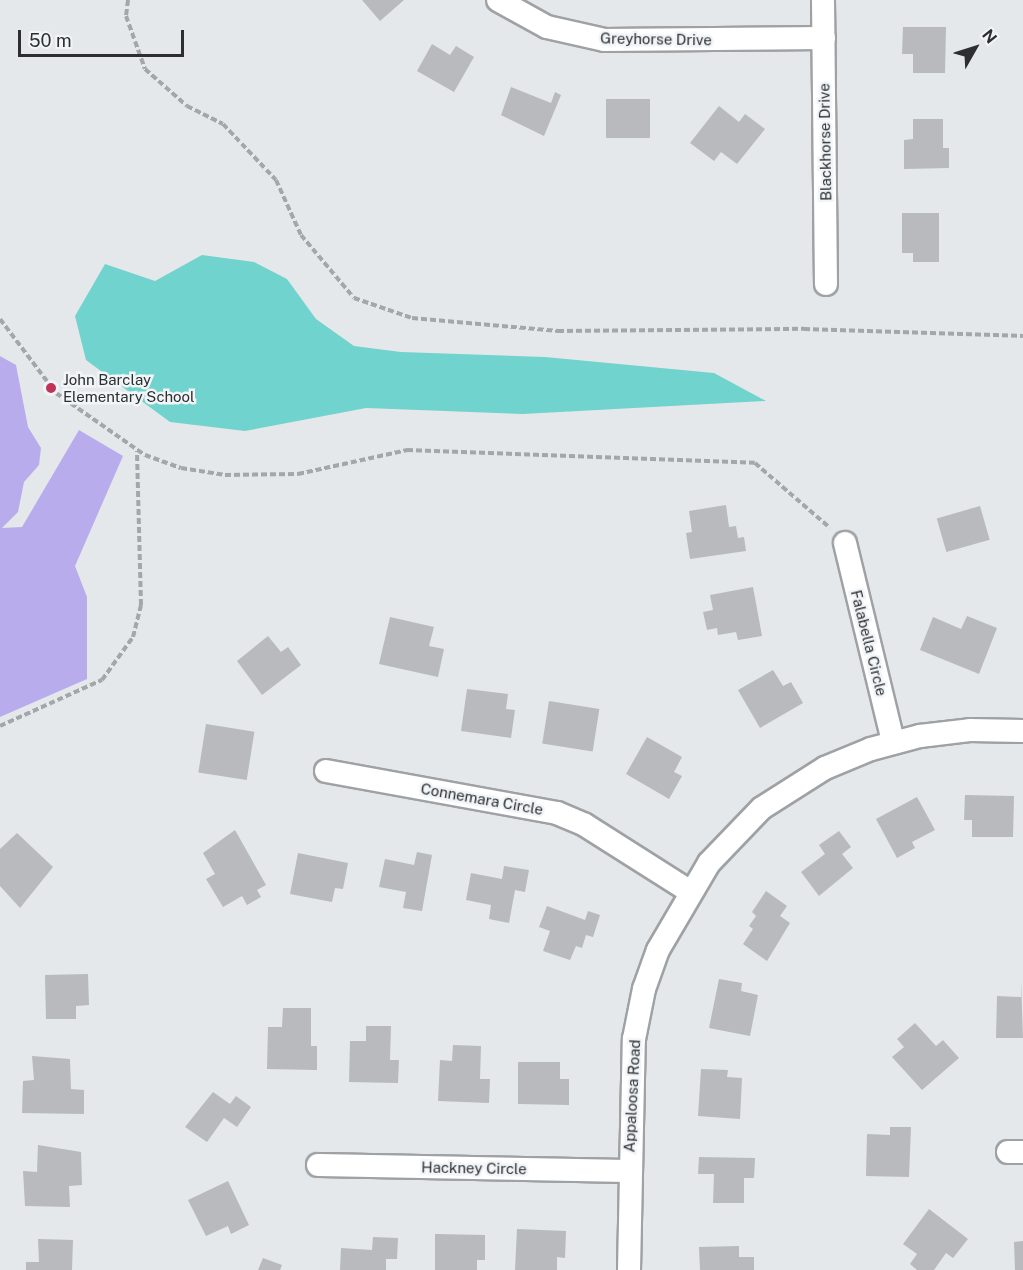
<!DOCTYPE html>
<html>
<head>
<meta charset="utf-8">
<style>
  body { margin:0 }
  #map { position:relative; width:1023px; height:1270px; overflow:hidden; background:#e4e8ea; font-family:"Public Sans",sans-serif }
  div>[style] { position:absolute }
  .forest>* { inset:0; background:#b9aced }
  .water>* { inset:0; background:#71d3cd }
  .building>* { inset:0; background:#b8babd; transform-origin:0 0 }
  .path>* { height:4px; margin-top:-2px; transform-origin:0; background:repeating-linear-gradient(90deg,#a4a7a9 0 6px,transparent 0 9px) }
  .roads { filter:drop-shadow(2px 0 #9fa2a5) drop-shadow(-2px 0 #9fa2a5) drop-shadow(0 2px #9fa2a5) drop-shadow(0 -2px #9fa2a5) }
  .street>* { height:22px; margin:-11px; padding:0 11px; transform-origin:11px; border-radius:11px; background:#fff }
  .dots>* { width:16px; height:16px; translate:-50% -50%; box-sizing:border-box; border:3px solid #f1f5f8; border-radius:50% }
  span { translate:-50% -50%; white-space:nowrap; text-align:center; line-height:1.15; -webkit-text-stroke:5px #f1f5f8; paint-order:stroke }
  .street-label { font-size:15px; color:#2c2e2f }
  .poi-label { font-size:15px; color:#2c2e2f }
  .left { translate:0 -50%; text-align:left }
  .north { position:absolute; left:945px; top:18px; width:60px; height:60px; -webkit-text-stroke:4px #f1f5f8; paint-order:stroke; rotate:51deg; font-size:16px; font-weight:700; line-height:24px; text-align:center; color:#2c2e2f }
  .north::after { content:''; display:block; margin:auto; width:21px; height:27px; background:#2c2e2f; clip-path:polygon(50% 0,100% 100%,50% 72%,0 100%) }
  .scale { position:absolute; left:18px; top:30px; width:166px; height:27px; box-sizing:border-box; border:3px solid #2c2e2f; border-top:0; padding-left:8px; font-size:18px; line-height:21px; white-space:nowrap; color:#2c2e2f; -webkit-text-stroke:4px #f1f5f8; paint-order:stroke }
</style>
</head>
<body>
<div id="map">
  <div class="forest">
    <div style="clip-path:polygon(0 356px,16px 365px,28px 427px,41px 448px,39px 465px,24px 482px,18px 512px,2px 528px,22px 527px,79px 430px,123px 456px,75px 566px,87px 597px,87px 679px,0 717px)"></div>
  </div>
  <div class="water">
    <div style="clip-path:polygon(202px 255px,254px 262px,287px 279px,316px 319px,354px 346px,401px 352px,545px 357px,714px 373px,766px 401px,523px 414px,366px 408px,245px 431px,170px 422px,86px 360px,75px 316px,105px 264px,155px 281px)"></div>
  </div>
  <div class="building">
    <div style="clip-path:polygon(362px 0,404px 0,380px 21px)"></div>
    <div style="clip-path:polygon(903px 27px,946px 27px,945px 73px,913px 73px,913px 54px,902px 54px)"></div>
    <div style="clip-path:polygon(432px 44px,450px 55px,456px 46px,474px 57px,454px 92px,417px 71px)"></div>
    <div style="clip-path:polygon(511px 87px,551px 103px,555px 92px,561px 95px,544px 136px,501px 115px)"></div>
    <div style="left:606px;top:99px;width:44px;height:39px"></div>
    <div style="clip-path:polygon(719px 106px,739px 122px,745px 114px,765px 129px,737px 164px,721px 152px,714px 161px,690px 143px)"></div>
    <div style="clip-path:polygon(913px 119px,943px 119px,943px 148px,949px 148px,949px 168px,904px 169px,904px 140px,913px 139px)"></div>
    <div style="clip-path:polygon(902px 213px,939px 213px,939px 262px,913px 262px,913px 253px,902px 253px)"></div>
    <div style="clip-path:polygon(726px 505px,729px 527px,736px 526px,738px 538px,744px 537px,746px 551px,690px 559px,686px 533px,692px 532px,689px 511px)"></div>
    <div style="left:980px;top:506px;width:35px;height:45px;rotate:74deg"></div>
    <div style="clip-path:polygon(753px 587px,762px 636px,738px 640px,736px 632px,718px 635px,717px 628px,707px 630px,703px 612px,713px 610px,710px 595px)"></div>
    <div style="clip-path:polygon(967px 616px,997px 628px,979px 674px,920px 650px,933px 617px,961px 629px)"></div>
    <div style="clip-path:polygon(390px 617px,434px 627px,429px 646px,444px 649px,438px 677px,379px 664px)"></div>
    <div style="clip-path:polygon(268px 636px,281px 652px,288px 647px,301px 665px,262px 695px,237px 661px)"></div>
    <div style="clip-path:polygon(773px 670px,783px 686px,791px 682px,803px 703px,760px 728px,738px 690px)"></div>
    <div style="clip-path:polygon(467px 689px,508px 694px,506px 709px,515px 710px,511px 738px,461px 731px)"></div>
    <div style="left:549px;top:701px;width:51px;height:43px;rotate:9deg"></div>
    <div style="left:206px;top:724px;width:49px;height:49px;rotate:9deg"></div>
    <div style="clip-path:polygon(647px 737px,682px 757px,674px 772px,682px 776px,669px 799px,626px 774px)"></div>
    <div style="clip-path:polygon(965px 795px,1014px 796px,1013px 837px,972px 837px,972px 820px,964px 820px)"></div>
    <div style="clip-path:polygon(917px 797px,935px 830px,912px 842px,915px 848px,897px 858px,876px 819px)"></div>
    <div style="clip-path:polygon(235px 830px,266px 885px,257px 890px,261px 897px,247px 905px,242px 896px,223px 907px,206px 879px,215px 874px,203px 853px)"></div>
    <div style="clip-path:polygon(839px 831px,851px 847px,842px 854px,853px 868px,819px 896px,801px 872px,825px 854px,819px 845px)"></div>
    <div style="clip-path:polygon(17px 833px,53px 867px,20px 908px,0 886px,0 849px)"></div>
    <div style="clip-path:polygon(417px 852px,432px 855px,422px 911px,403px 908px,406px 892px,379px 887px,385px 859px,414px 865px)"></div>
    <div style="clip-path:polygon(298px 853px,348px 863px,343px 889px,335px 888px,332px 902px,290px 894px)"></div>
    <div style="clip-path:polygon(504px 866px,529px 870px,525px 892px,515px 890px,509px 923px,489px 919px,491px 905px,466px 900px,471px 873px,502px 879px)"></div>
    <div style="clip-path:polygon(766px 891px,787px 906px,780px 916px,790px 923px,767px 961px,743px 944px,753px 929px,749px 926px,756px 916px,752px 912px)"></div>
    <div style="clip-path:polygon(547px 906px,585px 920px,588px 911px,600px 915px,593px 937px,586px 935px,582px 948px,576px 946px,570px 960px,543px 951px,550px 931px,539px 927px)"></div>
    <div style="clip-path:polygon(88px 974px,89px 1005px,76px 1006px,76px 1019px,46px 1019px,45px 975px)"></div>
    <div style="clip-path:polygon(719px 979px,742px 983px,741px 991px,758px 995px,750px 1036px,709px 1028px)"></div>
    <div style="clip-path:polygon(1021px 980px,1023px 1038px,996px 1038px,997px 996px,1021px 997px)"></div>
    <div style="clip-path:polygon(283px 1008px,311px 1008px,311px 1046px,317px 1046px,317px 1070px,267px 1069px,268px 1027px,282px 1027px)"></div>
    <div style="clip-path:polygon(915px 1023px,936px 1046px,943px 1040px,959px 1058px,922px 1090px,892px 1057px,904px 1047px,897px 1039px)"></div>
    <div style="clip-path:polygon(366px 1026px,391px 1026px,390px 1060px,399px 1060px,398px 1083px,349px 1082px,350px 1041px,366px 1041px)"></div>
    <div style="clip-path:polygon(453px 1045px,481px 1046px,480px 1079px,490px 1079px,489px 1103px,438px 1101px,440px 1060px,452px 1061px)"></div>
    <div style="clip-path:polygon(32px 1056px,70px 1059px,71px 1089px,84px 1090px,84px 1114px,22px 1113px,23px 1081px,34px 1080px)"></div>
    <div style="clip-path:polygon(518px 1062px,560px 1062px,560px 1079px,569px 1079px,569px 1105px,518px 1104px)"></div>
    <div style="clip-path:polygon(701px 1069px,728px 1070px,727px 1077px,742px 1078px,740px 1119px,698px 1116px)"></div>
    <div style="clip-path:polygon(213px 1092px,230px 1104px,236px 1096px,251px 1107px,237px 1127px,224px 1118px,207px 1142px,185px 1127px)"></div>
    <div style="clip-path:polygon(890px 1127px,911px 1127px,909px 1177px,866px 1176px,867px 1134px,890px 1135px)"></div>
    <div style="clip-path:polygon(38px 1145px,81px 1152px,82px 1185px,69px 1186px,70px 1207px,25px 1206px,23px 1171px,37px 1172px)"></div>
    <div style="clip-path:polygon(699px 1157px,755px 1158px,754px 1178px,744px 1178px,744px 1203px,713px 1203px,714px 1174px,698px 1174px)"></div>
    <div style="clip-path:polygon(228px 1181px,249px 1225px,231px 1234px,228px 1226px,206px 1236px,188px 1200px)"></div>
    <div style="clip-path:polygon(929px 1209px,968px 1239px,953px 1258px,946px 1253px,934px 1270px,917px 1270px,910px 1264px,917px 1254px,903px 1244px)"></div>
    <div style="clip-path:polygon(517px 1229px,566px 1231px,565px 1258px,557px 1257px,557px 1270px,515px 1270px)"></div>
    <div style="clip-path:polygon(435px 1234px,485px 1235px,485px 1260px,477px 1260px,477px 1270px,435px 1270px)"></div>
    <div style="clip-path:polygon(373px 1237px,398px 1238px,397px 1259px,386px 1259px,386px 1270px,340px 1270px,341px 1248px,372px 1250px)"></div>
    <div style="clip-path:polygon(38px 1239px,73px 1240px,72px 1270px,26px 1270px,26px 1262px,39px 1262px)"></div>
    <div style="clip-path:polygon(1023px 1241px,1023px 1270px,1015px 1270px,1014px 1242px)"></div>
    <div style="clip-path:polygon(739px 1246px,739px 1257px,754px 1257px,754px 1270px,700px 1270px,699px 1247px)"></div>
    <div style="clip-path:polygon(263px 1258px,282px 1265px,280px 1270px,258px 1270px)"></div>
  </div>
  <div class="path">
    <div style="left:128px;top:0;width:16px;rotate:97deg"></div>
    <div style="left:126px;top:16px;width:56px;rotate:70.3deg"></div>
    <div style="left:145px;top:69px;width:56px;rotate:41.4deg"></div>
    <div style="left:187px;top:106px;width:40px;rotate:26.6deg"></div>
    <div style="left:223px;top:124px;width:77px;rotate:46.6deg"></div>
    <div style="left:276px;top:180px;width:60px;rotate:65.6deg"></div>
    <div style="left:301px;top:235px;width:82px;rotate:49.9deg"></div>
    <div style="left:354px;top:298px;width:61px;rotate:19deg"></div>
    <div style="left:412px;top:318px;width:147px;rotate:5.1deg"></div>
    <div style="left:558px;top:331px;width:246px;rotate:-0.5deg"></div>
    <div style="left:804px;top:329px;width:219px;rotate:1.8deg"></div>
    <div style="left:0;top:319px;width:93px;rotate:52.9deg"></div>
    <div style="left:56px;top:393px;width:108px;rotate:34.9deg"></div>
    <div style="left:145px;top:455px;width:38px;rotate:20deg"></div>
    <div style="left:181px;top:468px;width:45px;rotate:9deg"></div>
    <div style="left:225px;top:475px;width:73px;rotate:-0.8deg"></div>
    <div style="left:298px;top:474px;width:112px;rotate:-12.4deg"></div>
    <div style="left:407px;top:450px;width:348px;rotate:2.1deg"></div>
    <div style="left:755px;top:463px;width:99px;rotate:40.9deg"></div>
    <div style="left:0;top:726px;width:112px;rotate:-24.3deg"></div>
    <div style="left:102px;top:680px;width:53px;rotate:-54.2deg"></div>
    <div style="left:133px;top:637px;width:33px;rotate:-76deg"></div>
    <div style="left:141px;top:605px;width:154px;rotate:-91.5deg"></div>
  </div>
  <div class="roads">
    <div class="street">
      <div style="left:498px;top:0;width:56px;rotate:28.9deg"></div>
      <div style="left:547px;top:27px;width:58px;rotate:12.8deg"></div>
      <div style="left:604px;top:40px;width:220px;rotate:-0.5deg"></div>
      <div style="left:823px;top:0;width:284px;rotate:89.4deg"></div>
      <div style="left:845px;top:543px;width:205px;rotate:76.4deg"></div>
      <div style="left:326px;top:771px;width:235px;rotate:10.3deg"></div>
      <div style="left:557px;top:813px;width:30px;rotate:23deg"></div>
      <div style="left:585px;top:825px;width:123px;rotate:32.4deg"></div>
      <div style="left:1008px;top:1152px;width:15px"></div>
      <div style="left:318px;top:1165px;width:311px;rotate:1.1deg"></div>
      <div style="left:629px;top:1270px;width:231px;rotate:-88.8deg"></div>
      <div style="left:634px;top:1039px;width:51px;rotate:-78.7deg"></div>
      <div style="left:644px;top:989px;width:41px;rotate:-70.3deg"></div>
      <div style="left:658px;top:950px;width:101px;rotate:-59.6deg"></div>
      <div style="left:709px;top:863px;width:76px;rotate:-46.1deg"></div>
      <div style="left:762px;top:808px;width:75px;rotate:-32.4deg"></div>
      <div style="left:825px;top:768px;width:50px;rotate:-22.4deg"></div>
      <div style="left:871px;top:749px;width:51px;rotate:-14.9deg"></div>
      <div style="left:920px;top:736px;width:50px;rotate:-6.8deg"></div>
      <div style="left:970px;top:730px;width:53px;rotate:1.1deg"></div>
    </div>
  </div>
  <div class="dots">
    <div style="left:51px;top:388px;background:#c33356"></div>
  </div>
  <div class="street-label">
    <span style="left:656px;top:39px;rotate:1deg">Greyhorse Drive</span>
    <span style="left:825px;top:142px;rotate:-91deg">Blackhorse Drive</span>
    <span style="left:869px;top:643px;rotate:76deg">Falabella Circle</span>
    <span style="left:482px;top:799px;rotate:10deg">Connemara Circle</span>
    <span style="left:632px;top:1096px;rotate:-87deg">Appaloosa Road</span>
    <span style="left:474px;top:1168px;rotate:1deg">Hackney Circle</span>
  </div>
  <div class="poi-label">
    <span class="left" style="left:63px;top:388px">John Barclay<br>Elementary School</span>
  </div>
  <div class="north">N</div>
  <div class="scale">50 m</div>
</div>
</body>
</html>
